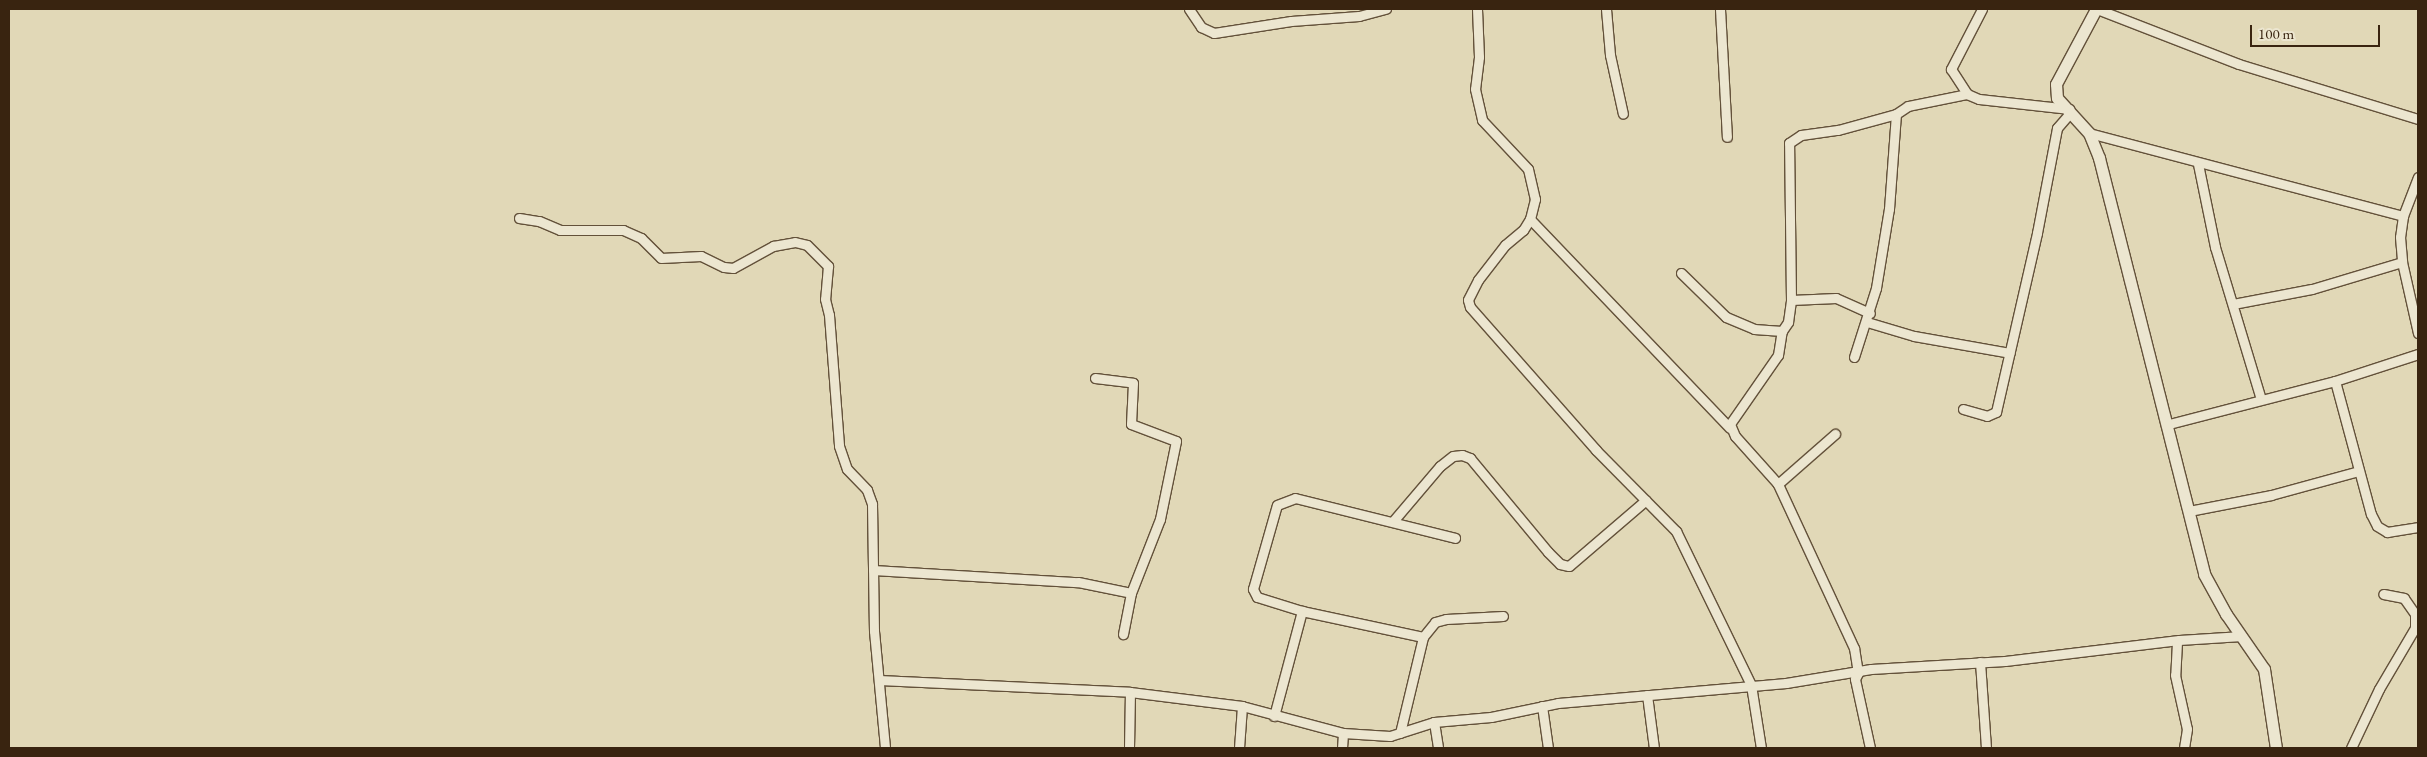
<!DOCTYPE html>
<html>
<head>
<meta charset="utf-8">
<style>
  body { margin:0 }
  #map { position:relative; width:2427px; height:757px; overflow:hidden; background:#e1d8b7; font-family:"EB Garamond",serif }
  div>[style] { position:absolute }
  .roads { filter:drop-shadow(1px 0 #63513a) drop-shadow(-1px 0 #63513a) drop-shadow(0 1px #63513a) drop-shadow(0 -1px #63513a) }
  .minor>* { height:9px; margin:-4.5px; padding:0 4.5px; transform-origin:4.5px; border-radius:4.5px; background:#ece6d0 }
  .tertiary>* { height:11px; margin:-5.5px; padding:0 5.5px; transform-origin:5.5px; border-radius:5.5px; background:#ece6d0 }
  span { translate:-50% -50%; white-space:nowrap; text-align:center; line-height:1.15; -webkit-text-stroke:4px #ece6d0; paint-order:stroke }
  .frame { position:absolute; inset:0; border:10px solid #392410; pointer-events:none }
  .scale { position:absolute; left:2250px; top:25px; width:130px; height:22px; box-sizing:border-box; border:2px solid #392410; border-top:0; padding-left:6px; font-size:15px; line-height:18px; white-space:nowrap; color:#392410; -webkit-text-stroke:4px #ece6d0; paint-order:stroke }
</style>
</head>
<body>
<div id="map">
  <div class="roads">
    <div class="minor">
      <div style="left:1189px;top:9px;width:22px;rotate:56deg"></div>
      <div style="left:1201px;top:27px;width:14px;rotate:25deg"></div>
      <div style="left:1214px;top:33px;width:78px;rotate:-8.9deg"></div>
      <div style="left:1291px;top:21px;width:68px;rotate:-4.2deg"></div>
      <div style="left:1359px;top:16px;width:28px;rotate:-15deg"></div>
      <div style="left:1477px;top:9px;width:48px;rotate:87.6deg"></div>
      <div style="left:1479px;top:57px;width:32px;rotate:97deg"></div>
      <div style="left:1475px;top:89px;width:32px;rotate:77deg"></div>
      <div style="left:1482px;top:120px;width:67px;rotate:46.8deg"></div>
      <div style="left:1528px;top:169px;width:31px;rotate:77deg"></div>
      <div style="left:1535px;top:199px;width:21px;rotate:104deg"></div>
      <div style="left:1530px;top:219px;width:13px;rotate:122deg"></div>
      <div style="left:1523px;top:230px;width:23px;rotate:140deg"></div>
      <div style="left:1505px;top:245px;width:44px;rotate:127.6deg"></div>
      <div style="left:1478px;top:280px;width:22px;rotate:117deg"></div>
      <div style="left:1468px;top:300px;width:7px;rotate:74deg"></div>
      <div style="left:1470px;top:307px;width:191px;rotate:48.6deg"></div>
      <div style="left:1596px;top:450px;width:114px;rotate:45.4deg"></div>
      <div style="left:1676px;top:531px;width:171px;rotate:64deg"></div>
      <div style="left:1751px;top:685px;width:64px;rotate:81deg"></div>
      <div style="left:1606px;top:9px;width:46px;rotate:85deg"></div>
      <div style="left:1610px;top:55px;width:60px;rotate:77.6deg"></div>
      <div style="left:1720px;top:9px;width:128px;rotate:86.9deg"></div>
      <div style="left:1982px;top:9px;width:68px;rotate:117.3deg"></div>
      <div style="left:1951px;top:69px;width:30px;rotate:57deg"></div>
      <div style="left:1967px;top:94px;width:13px;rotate:23deg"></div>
      <div style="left:1979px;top:99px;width:91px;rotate:6.3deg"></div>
      <div style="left:2097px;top:9px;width:152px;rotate:21.2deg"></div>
      <div style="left:2239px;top:64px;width:187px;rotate:17.1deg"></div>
      <div style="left:2089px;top:133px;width:325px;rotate:14.8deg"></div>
      <div style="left:2198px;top:164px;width:85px;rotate:78.4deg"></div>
      <div style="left:2215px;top:247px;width:159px;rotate:73.2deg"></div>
      <div style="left:2418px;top:177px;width:42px;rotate:111deg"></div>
      <div style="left:2403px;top:216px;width:21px;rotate:98deg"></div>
      <div style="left:2400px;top:237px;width:25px;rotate:85deg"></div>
      <div style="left:2402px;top:262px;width:73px;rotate:77.3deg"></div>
      <div style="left:519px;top:218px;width:20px;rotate:9deg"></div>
      <div style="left:539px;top:221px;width:23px;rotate:23deg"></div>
      <div style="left:560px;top:230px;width:63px"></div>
      <div style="left:623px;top:230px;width:20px;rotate:24deg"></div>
      <div style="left:641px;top:238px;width:28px;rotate:45deg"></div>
      <div style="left:661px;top:258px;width:40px;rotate:-2.9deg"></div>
      <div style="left:701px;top:256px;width:25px;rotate:26deg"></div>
      <div style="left:724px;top:267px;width:9px;rotate:6deg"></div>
      <div style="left:733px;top:268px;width:46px;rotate:-28.8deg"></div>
      <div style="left:773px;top:246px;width:22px;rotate:-10deg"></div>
      <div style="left:795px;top:242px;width:12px;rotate:14deg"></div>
      <div style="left:807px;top:245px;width:30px;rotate:45deg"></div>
      <div style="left:828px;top:266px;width:33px;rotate:95deg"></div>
      <div style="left:825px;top:299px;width:16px;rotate:76deg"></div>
      <div style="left:829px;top:315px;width:131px;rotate:85.6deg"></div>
      <div style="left:839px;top:446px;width:24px;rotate:71deg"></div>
      <div style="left:847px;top:469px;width:29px;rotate:46deg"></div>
      <div style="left:867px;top:490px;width:15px;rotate:70deg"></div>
      <div style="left:872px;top:504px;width:127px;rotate:89.1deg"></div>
      <div style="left:874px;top:631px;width:118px;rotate:84.6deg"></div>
      <div style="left:1530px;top:219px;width:289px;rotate:46.3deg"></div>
      <div style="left:1681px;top:273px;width:63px;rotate:44.4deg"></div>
      <div style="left:1726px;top:317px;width:30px;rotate:23deg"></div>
      <div style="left:1754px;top:329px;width:28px;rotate:4deg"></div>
      <div style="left:1791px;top:300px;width:45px;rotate:-2.5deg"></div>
      <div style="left:1836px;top:298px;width:37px;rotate:24deg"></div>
      <div style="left:2233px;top:304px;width:80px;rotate:-10.8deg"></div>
      <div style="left:2312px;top:289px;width:94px;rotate:-16.7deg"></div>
      <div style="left:1867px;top:322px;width:49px;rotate:16.6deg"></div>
      <div style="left:1914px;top:336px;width:97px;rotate:10deg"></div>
      <div style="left:1854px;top:357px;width:72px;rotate:-72.3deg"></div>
      <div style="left:1876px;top:288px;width:80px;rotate:-80.7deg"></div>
      <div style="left:1889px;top:209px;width:95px;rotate:-85.8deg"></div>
      <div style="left:1896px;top:114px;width:14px;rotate:-34deg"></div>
      <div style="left:1908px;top:106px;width:60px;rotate:-11.5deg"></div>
      <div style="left:1095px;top:378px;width:38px;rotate:7deg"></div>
      <div style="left:1133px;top:383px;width:41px;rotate:92.8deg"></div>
      <div style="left:1131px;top:424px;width:48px;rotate:20.7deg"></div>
      <div style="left:1176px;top:441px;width:80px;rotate:101.6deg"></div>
      <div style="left:1160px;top:519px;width:79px;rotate:111.4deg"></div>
      <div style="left:1131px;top:593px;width:42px;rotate:101deg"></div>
      <div style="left:2335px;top:381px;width:138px;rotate:74.9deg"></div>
      <div style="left:2371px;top:514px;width:13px;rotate:63deg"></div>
      <div style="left:2377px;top:526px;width:12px;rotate:31deg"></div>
      <div style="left:2387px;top:532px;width:31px;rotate:-9deg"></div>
      <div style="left:1963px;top:409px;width:25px;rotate:16deg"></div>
      <div style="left:1987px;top:416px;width:10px;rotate:-24deg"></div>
      <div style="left:1996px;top:412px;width:184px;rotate:-77.1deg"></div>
      <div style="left:2037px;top:233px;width:107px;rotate:-79.2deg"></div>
      <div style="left:2057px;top:128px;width:20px;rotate:-49deg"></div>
      <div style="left:2169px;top:424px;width:171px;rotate:-14.5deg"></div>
      <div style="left:2335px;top:381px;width:87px;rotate:-18deg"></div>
      <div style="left:1778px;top:484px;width:76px;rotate:-41.3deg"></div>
      <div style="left:2189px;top:511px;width:84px;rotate:-11deg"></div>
      <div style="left:2271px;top:495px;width:91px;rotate:-15.3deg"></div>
      <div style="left:1394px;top:520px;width:71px;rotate:-49.6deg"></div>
      <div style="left:1440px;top:466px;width:16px;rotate:-38deg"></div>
      <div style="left:1453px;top:456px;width:9px;rotate:-6deg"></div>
      <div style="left:1462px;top:455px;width:9px;rotate:21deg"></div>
      <div style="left:1470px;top:458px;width:122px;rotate:50.3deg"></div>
      <div style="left:1548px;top:552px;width:17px;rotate:45deg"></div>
      <div style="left:1560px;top:564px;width:9px;rotate:13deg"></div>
      <div style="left:1569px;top:566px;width:101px;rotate:-40.6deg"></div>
      <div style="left:873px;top:570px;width:205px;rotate:3.4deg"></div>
      <div style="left:1078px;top:582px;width:54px;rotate:11.7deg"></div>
      <div style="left:1423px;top:637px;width:19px;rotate:-51deg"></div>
      <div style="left:1435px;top:622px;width:11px;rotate:-15deg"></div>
      <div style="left:1446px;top:619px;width:57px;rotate:-3deg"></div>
      <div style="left:2177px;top:642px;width:33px;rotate:93deg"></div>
      <div style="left:2175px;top:675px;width:55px;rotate:77.5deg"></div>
      <div style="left:2187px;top:729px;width:19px;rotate:99deg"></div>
      <div style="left:1980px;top:662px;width:86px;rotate:86deg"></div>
      <div style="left:879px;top:680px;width:251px;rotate:2.7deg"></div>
      <div style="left:1130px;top:692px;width:113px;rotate:7.1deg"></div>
      <div style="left:1242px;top:706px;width:105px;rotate:15deg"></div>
      <div style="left:1343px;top:733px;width:47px;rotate:3.7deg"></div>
      <div style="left:1390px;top:736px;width:46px;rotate:-17.7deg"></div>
      <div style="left:1434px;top:722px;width:57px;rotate:-5deg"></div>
      <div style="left:1491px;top:717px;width:68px;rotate:-11.8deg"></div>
      <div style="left:1558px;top:703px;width:229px;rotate:-5deg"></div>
      <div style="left:1786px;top:683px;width:86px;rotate:-9.4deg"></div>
      <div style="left:1871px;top:669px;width:134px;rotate:-3.4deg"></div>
      <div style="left:2005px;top:661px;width:175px;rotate:-6.9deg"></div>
      <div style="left:2179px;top:640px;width:63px;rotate:-3.6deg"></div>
      <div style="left:1647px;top:695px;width:53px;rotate:82.5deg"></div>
      <div style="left:1542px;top:706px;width:42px;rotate:81.9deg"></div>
      <div style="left:1274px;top:716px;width:109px;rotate:-75.1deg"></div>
      <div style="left:1434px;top:722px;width:26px;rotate:81deg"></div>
      <div style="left:1400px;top:733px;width:99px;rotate:-76.5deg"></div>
      <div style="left:1423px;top:637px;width:124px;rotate:-167.9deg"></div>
      <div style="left:1302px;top:611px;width:47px;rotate:-162.7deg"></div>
      <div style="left:1257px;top:597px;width:9px;rotate:-117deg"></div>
      <div style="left:1253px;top:589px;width:87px;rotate:-74.1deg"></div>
      <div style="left:1277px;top:505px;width:19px;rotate:-21deg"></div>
      <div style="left:1295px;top:498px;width:165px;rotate:14deg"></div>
      <div style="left:1129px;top:748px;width:56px;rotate:-89deg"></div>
      <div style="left:1239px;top:748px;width:42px;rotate:-85.9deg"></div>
      <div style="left:1342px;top:748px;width:15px;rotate:-86deg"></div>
      <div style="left:1870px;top:748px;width:71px;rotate:-102.3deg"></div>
      <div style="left:1855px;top:679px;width:7px;rotate:-63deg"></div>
      <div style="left:1858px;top:673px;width:25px;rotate:-99deg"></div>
      <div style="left:1854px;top:648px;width:181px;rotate:-114.9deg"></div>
      <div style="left:1778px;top:484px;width:64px;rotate:-131.9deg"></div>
      <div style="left:1735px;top:436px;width:13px;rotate:-113deg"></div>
      <div style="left:1730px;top:424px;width:84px;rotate:-55.2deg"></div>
      <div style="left:1778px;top:355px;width:24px;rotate:-81deg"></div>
      <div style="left:1782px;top:331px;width:11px;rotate:-56deg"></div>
      <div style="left:1788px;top:322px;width:22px;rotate:-82deg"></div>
      <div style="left:1791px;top:300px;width:157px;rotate:-90.7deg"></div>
      <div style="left:1789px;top:143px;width:14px;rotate:-34deg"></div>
      <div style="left:1801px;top:135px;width:37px;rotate:-8deg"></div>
      <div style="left:1838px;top:130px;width:60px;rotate:-15.4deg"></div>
      <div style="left:2351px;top:748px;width:65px;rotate:-64.6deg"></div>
      <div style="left:2379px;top:689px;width:71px;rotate:-59.5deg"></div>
      <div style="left:2415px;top:628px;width:14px;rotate:-90deg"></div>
      <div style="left:2415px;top:614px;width:19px;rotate:-125deg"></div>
      <div style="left:2404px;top:598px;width:21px;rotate:-169deg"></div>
    </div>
    <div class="tertiary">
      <div style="left:2096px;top:9px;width:85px;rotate:118.1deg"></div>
      <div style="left:2056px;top:84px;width:14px;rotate:86deg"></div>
      <div style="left:2057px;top:98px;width:47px;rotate:47.6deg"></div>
      <div style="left:2089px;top:133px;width:27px;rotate:68deg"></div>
      <div style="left:2099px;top:158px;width:429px;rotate:75.8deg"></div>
      <div style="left:2204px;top:574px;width:46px;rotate:61.2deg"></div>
      <div style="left:2226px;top:614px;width:67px;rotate:55.4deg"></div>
      <div style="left:2264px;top:669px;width:80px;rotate:81.4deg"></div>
    </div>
  </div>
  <div class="frame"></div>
  <div class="scale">100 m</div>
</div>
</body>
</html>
